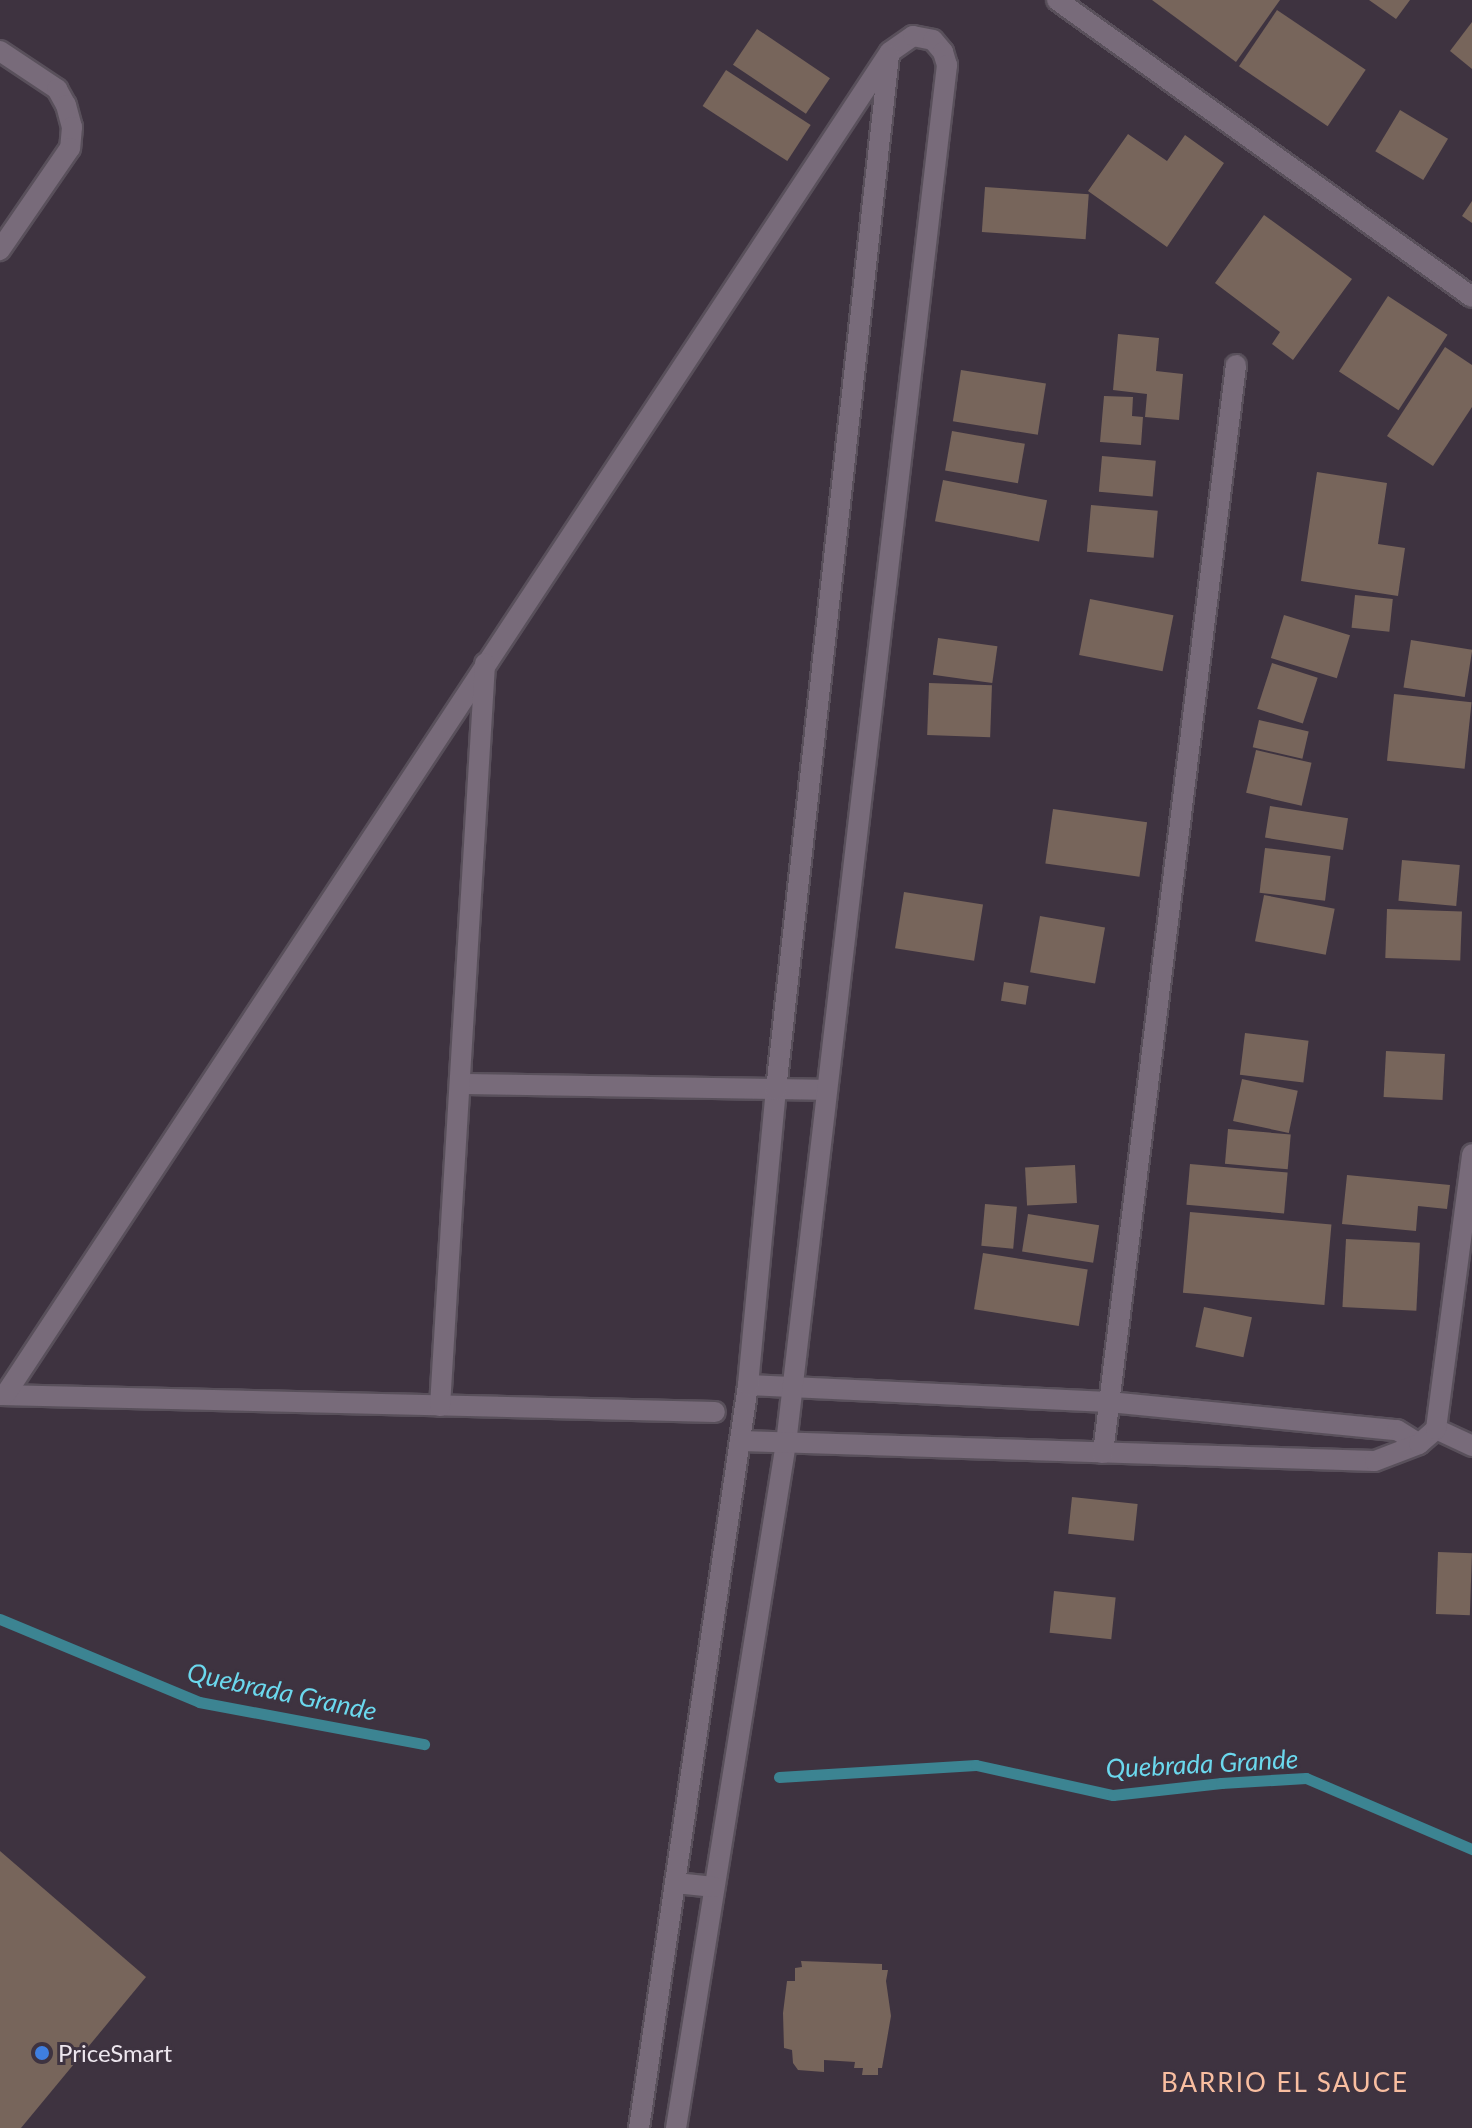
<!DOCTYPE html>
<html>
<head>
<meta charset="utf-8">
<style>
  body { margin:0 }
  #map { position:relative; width:1472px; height:2128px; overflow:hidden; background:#3e3340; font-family:Lato,sans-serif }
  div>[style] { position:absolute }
  .stream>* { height:11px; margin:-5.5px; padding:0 5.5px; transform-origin:5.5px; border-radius:5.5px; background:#3c8492 }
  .building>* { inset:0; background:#77655b; transform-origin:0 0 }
  .roads { filter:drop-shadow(2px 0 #59505b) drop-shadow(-2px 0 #59505b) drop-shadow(0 2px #59505b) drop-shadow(0 -2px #59505b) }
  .minor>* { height:20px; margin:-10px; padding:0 10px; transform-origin:10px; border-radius:10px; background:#786b7a }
  .dots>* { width:22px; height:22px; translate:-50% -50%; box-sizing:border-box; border:4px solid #3e3340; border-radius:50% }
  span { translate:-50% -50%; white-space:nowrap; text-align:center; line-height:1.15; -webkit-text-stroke:6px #3e3340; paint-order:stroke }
  .poi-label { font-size:24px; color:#ede6ee }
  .left { translate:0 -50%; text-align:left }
  .water-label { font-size:26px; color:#6bd8ed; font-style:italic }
  .neighbourhood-label { font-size:26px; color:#f9bea0; letter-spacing:2px }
</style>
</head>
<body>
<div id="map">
  <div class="stream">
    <div style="left:0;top:1619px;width:216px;rotate:22.6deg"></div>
    <div style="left:199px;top:1702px;width:229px;rotate:10.6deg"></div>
    <div style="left:779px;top:1777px;width:197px;rotate:-3.5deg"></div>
    <div style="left:976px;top:1765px;width:140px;rotate:12.4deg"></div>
    <div style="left:1113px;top:1795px;width:109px;rotate:-6.3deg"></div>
    <div style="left:1221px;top:1783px;width:85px;rotate:-3.4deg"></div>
    <div style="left:1306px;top:1778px;width:181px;rotate:23.2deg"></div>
  </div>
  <div class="building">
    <div style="clip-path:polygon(1152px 0,1280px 0,1236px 62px)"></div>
    <div style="clip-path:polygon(1369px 0,1410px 0,1396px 19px)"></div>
    <div style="left:1277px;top:10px;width:107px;height:68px;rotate:34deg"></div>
    <div style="clip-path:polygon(1472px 22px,1472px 69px,1450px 51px)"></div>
    <div style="left:757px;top:29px;width:88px;height:43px;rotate:34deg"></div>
    <div style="left:726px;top:70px;width:101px;height:43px;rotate:33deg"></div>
    <div style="left:1400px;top:110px;width:56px;height:48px;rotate:31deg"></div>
    <div style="clip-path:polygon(1128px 134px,1167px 161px,1185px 135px,1224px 163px,1167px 247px,1088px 191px)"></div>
    <div style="left:985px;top:187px;width:104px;height:45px;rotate:4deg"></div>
    <div style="clip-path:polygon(1472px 201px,1472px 223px,1462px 216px)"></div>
    <div style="clip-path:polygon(1264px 215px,1352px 279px,1293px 360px,1272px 344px,1280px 332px,1215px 283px)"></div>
    <div style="left:1388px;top:296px;width:71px;height:90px;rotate:33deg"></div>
    <div style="clip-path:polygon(1118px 334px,1159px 338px,1156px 371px,1183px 374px,1179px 420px,1145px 417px,1147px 394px,1113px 390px)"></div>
    <div style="clip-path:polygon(1445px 347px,1472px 365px,1472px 407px,1433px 466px,1387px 436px)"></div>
    <div style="left:961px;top:370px;width:86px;height:52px;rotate:9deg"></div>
    <div style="clip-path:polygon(1104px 396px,1133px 397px,1132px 416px,1143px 417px,1141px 445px,1100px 442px)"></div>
    <div style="left:952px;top:431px;width:74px;height:40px;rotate:10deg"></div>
    <div style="left:1102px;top:456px;width:54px;height:36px;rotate:5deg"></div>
    <div style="clip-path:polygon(1317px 472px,1387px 483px,1378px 544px,1405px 548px,1398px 596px,1301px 581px)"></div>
    <div style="left:943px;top:480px;width:106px;height:42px;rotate:11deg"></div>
    <div style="left:1091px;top:505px;width:67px;height:47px;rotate:5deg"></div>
    <div style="left:1355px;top:595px;width:38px;height:33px;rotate:6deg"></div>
    <div style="left:1090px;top:599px;width:85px;height:57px;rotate:11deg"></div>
    <div style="left:1284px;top:615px;width:69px;height:45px;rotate:17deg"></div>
    <div style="left:938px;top:638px;width:60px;height:37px;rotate:8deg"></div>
    <div style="left:1411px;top:640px;width:62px;height:48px;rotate:9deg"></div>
    <div style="left:1272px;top:663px;width:48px;height:48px;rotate:18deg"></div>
    <div style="left:929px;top:683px;width:63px;height:52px;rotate:2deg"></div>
    <div style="left:1394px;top:694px;width:78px;height:67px;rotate:6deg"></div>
    <div style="left:1259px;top:720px;width:51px;height:28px;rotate:13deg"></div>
    <div style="left:1256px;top:750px;width:57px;height:44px;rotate:13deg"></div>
    <div style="left:1270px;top:806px;width:79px;height:32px;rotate:9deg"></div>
    <div style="left:1053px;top:809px;width:95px;height:55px;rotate:8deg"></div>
    <div style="left:1265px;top:848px;width:66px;height:45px;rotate:7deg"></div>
    <div style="left:1402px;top:860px;width:58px;height:41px;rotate:5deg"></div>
    <div style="left:904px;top:892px;width:80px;height:57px;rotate:9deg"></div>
    <div style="left:1264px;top:895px;width:72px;height:47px;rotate:11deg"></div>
    <div style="left:1387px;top:909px;width:75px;height:49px;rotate:2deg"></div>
    <div style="left:1040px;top:916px;width:66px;height:57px;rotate:10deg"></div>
    <div style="left:1004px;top:982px;width:25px;height:19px;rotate:9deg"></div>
    <div style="left:1245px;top:1033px;width:64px;height:42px;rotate:7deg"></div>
    <div style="left:1386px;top:1051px;width:59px;height:46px;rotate:3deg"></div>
    <div style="left:1242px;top:1079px;width:57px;height:43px;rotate:12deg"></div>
    <div style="left:1228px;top:1129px;width:63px;height:35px;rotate:5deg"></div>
    <div style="left:1190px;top:1164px;width:98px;height:41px;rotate:5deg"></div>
    <div style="left:1075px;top:1165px;width:38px;height:50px;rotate:87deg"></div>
    <div style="clip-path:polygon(1347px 1175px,1450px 1185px,1447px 1209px,1418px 1206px,1416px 1231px,1342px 1224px)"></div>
    <div style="left:985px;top:1204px;width:32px;height:42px;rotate:5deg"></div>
    <div style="left:1190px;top:1212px;width:142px;height:81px;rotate:5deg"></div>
    <div style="left:1028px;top:1214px;width:72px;height:38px;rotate:9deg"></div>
    <div style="left:1346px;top:1239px;width:74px;height:68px;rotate:3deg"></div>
    <div style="left:983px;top:1253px;width:106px;height:57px;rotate:9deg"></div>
    <div style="left:1204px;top:1307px;width:49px;height:41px;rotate:12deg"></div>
    <div style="left:1072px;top:1497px;width:66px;height:37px;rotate:6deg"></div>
    <div style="left:1438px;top:1552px;width:34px;height:62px;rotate:2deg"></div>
    <div style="left:1054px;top:1591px;width:62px;height:42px;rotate:6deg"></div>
    <div style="clip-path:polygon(0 1851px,146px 1977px,21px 2128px,0 2128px)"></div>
    <div style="clip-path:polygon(801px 1961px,882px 1964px,882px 1970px,888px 1970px,886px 1981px,891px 2016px,882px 2068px,878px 2068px,878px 2075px,862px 2075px,863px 2068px,854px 2068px,855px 2062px,824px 2060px,824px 2072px,798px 2070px,793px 2063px,792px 2050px,784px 2048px,783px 2013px,787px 1981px,795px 1981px,795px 1968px,802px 1967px)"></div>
  </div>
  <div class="roads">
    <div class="minor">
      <div style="left:1057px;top:0;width:510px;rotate:35.59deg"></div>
      <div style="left:0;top:51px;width:69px;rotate:33.7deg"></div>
      <div style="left:57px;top:89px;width:18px;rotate:61deg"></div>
      <div style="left:66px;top:105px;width:23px;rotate:75deg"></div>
      <div style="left:72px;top:127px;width:21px;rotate:95deg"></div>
      <div style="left:70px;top:148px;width:124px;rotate:124.5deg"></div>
      <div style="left:460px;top:1084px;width:366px;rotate:0.9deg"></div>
      <div style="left:748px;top:1385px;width:361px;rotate:2.7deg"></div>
      <div style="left:1109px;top:1402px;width:289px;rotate:5.6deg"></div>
      <div style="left:1397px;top:1430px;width:26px;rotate:32deg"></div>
      <div style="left:0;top:1395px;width:715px;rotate:1.36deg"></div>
      <div style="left:5px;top:1395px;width:1608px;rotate:-56.62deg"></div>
      <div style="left:890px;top:52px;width:28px;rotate:-35deg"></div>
      <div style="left:913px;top:36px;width:20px;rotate:11deg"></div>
      <div style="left:933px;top:40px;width:16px;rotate:50deg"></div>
      <div style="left:943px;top:52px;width:14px;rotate:73deg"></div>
      <div style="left:947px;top:65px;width:1387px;rotate:96.66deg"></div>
      <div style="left:786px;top:1443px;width:694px;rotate:99.12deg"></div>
      <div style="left:440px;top:1406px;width:744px;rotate:-86.53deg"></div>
      <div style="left:1436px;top:1429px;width:40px;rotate:25deg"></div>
      <div style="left:741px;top:1441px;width:634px;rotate:1.81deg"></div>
      <div style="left:1375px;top:1461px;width:47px;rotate:-21.1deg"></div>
      <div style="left:1419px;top:1444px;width:23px;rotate:-41deg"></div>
      <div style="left:1436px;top:1429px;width:277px;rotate:-82.5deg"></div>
      <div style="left:1103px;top:1453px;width:1096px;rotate:-83.03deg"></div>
      <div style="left:676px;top:1883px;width:38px;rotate:6deg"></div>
      <div style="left:639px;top:2128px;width:751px;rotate:-81.65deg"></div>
      <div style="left:748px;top:1385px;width:296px;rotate:-84.6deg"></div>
      <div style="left:776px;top:1090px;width:1041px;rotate:-83.77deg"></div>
    </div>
  </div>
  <div class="dots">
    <div style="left:42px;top:2053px;background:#3f7fe0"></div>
  </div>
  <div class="poi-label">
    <span class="left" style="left:58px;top:2053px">PriceSmart</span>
  </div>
  <div class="water-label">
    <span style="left:282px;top:1692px;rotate:12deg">Quebrada Grande</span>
    <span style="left:1202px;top:1764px;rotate:-3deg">Quebrada Grande</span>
  </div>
  <div class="neighbourhood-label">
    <span style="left:1285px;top:2083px">BARRIO EL SAUCE</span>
  </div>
</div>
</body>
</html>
